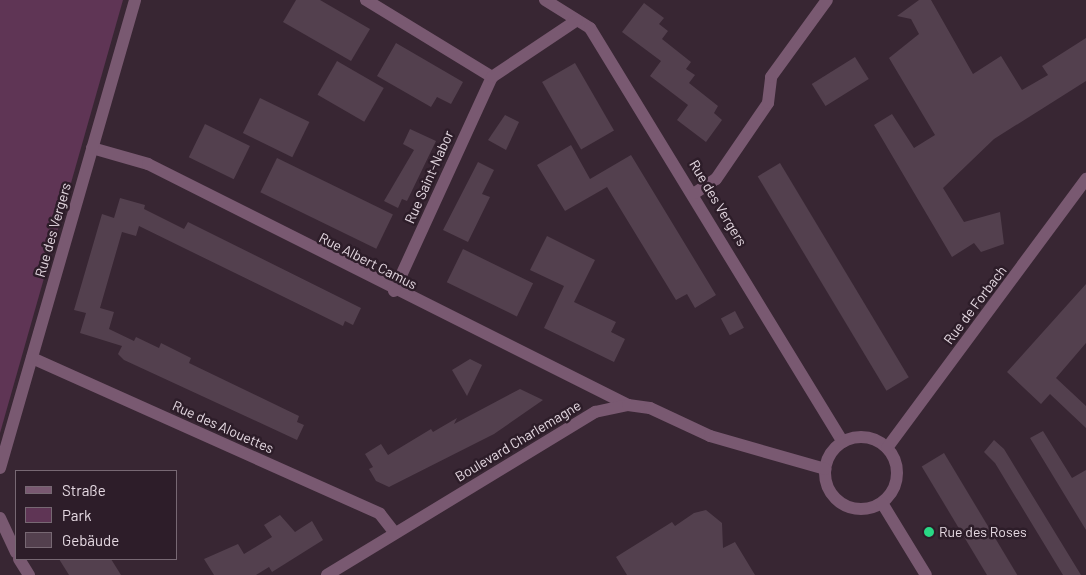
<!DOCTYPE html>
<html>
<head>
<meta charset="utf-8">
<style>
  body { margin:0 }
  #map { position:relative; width:1086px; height:575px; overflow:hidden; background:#382633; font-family:Barlow,sans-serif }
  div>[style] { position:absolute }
  .green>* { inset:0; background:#5f3555 }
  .building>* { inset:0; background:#53404e; transform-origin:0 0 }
  .minor>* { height:12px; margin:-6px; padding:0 6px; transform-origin:6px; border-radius:6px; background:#795971 }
  .minor>.ring { margin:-6px; padding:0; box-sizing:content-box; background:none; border:12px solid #795971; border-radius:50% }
  .dots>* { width:14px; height:14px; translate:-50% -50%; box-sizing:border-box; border:2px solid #2d1d29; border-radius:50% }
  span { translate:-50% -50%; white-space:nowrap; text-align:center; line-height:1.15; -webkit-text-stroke:5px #2d1d29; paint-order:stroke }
  .street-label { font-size:14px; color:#e5d9e2 }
  .poi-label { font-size:14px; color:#e5d9e2 }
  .left { translate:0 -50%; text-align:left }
  .legend { position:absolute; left:15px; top:470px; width:162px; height:90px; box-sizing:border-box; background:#2d1d29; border:1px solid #776873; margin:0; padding:6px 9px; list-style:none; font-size:15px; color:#e5d9e2 }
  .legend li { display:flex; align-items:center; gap:10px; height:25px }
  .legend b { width:25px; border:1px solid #776873 }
</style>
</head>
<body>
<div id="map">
  <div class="green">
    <div style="clip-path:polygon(0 0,123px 0,0 433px)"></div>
  </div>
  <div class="building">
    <div style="clip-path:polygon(296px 0,320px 0,370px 29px,351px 61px,283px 22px)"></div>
    <div style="clip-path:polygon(919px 0,931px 0,973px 74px,1001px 56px,1022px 90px,1048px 75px,1042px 66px,1086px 38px,1086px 81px,994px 139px,943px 188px,964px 222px,1000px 212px,1004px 244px,981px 252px,974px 243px,952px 257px,874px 125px,892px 114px,914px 148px,935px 135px,889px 58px,919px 34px,911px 19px,897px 16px)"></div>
    <div style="clip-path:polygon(644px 3px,664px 18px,659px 24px,668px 31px,662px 39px,691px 62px,686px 69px,695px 75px,689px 83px,718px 106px,714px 113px,722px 120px,706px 142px,677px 120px,688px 105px,650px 76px,661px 61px,622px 32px)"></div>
    <div style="clip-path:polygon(396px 43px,463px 82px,451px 104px,437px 97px,431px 107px,377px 76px)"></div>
    <div style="left:855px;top:57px;width:26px;height:51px;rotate:58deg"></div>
    <div style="left:337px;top:61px;width:54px;height:39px;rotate:30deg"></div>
    <div style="left:575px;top:63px;width:78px;height:38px;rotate:60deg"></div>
    <div style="left:260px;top:98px;width:55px;height:39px;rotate:26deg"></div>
    <div style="clip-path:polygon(505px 115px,519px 122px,506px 150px,488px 140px)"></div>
    <div style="left:205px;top:124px;width:50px;height:37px;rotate:26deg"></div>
    <div style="clip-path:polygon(410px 129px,436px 141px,407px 201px,402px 199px,398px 208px,384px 201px,414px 150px,403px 144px)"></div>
    <div style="clip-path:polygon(571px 145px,590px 179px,631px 155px,716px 295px,695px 308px,687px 294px,676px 300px,607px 187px,565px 211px,537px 165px)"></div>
    <div style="left:277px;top:158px;width:129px;height:38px;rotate:26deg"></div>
    <div style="clip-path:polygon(478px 162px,494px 170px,482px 194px,490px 197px,468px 242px,443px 230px)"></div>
    <div style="left:780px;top:163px;width:250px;height:26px;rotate:59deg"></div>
    <div style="clip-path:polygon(120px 198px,145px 205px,144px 209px,184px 229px,188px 222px,361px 308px,353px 325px,345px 321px,343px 326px,139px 226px,136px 236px,122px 232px,100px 308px,114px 312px,109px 329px,134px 341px,136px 337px,159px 348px,161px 343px,191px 358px,189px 363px,299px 416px,297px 422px,304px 425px,297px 440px,124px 360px,118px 354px,122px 346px,80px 333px,86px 313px,74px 310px,102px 214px,114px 218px)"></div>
    <div style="clip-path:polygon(547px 236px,595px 260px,574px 302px,616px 322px,611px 332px,625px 339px,614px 362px,544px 328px,564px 286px,530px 270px)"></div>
    <div style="left:463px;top:249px;width:78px;height:37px;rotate:26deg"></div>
    <div style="clip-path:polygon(1086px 284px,1086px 343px,1056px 378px,1086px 406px,1086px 428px,1050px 394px,1041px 404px,1007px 372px)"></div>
    <div style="left:735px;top:311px;width:19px;height:16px;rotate:62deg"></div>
    <div style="clip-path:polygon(470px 359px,482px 365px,467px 396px,452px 370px)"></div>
    <div style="clip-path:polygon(520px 389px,543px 400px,494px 434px,389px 487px,376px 481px,369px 469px,373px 467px,365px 454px,381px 444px,388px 455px,431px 429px,433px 432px,457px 418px,454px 424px)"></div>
    <div style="clip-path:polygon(1043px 431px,1072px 478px,1086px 470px,1086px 530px,1030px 438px)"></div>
    <div style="clip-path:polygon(994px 440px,1004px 449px,1081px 575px,1063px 575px,995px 463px,984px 452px)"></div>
    <div style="left:944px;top:453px;width:143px;height:26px;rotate:59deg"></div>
    <div style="clip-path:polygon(706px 510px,722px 523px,723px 548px,735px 542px,755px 575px,627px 575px,616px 557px,672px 522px,675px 526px,694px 513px)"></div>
    <div style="clip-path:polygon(280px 515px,295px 532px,312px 521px,323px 540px,272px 572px,269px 567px,256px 575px,214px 575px,204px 559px,238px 544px,244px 554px,272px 537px,264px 525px)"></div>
    <div style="clip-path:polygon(59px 559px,111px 559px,121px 575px,69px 575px)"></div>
  </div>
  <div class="minor">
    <div style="left:366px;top:0;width:148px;rotate:31.4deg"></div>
    <div style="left:545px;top:0;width:53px;rotate:31.9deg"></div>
    <div style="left:590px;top:28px;width:485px;rotate:58.6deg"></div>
    <div style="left:92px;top:148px;width:58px;rotate:15.9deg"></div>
    <div style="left:148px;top:164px;width:537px;rotate:26.66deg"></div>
    <div style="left:695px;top:193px;width:25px;rotate:-34deg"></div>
    <div style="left:716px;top:179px;width:92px;rotate:-55.6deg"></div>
    <div style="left:768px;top:103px;width:26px;rotate:-83deg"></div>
    <div style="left:771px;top:77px;width:95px;rotate:-54deg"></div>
    <div style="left:394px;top:291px;width:235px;rotate:-65.4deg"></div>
    <div style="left:492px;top:77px;width:102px;rotate:-33.8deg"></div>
    <div style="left:32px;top:358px;width:381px;rotate:24.1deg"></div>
    <div style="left:380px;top:514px;width:24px;rotate:52deg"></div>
    <div class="ring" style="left:825px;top:437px;width:60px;height:60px"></div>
    <div style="left:887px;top:448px;width:335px;rotate:-53.5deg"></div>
    <div style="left:0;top:468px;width:487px;rotate:-73.9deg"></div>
    <div style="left:882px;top:503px;width:84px;rotate:58.6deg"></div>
    <div style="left:0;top:518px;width:38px;rotate:65deg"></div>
    <div style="left:19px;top:559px;width:19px;rotate:58deg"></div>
    <div style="left:327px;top:575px;width:314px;rotate:-31.3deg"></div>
    <div style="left:595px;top:412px;width:34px;rotate:-12deg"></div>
    <div style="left:628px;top:405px;width:22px;rotate:8deg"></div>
    <div style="left:650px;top:408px;width:66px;rotate:25deg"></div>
    <div style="left:710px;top:436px;width:120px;rotate:16deg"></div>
  </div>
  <div class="dots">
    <div style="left:929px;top:532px;background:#29d885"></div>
  </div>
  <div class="street-label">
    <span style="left:429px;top:177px;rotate:-66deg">Rue Saint-Nabor</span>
    <span style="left:718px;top:203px;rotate:59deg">Rue des Vergers</span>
    <span style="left:53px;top:230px;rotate:-74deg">Rue des Vergers</span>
    <span style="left:368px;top:261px;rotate:27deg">Rue Albert Camus</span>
    <span style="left:975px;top:305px;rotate:-53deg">Rue de Forbach</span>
    <span style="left:223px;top:427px;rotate:24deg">Rue des Alouettes</span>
    <span style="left:518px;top:441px;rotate:-31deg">Boulevard Charlemagne</span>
  </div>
  <div class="poi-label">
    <span class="left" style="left:939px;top:532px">Rue des Roses</span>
  </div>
  <ul class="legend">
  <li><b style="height:6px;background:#795971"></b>Straße</li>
  <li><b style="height:14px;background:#5f3555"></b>Park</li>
  <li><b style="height:14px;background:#53404e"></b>Gebäude</li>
  </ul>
</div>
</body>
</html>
